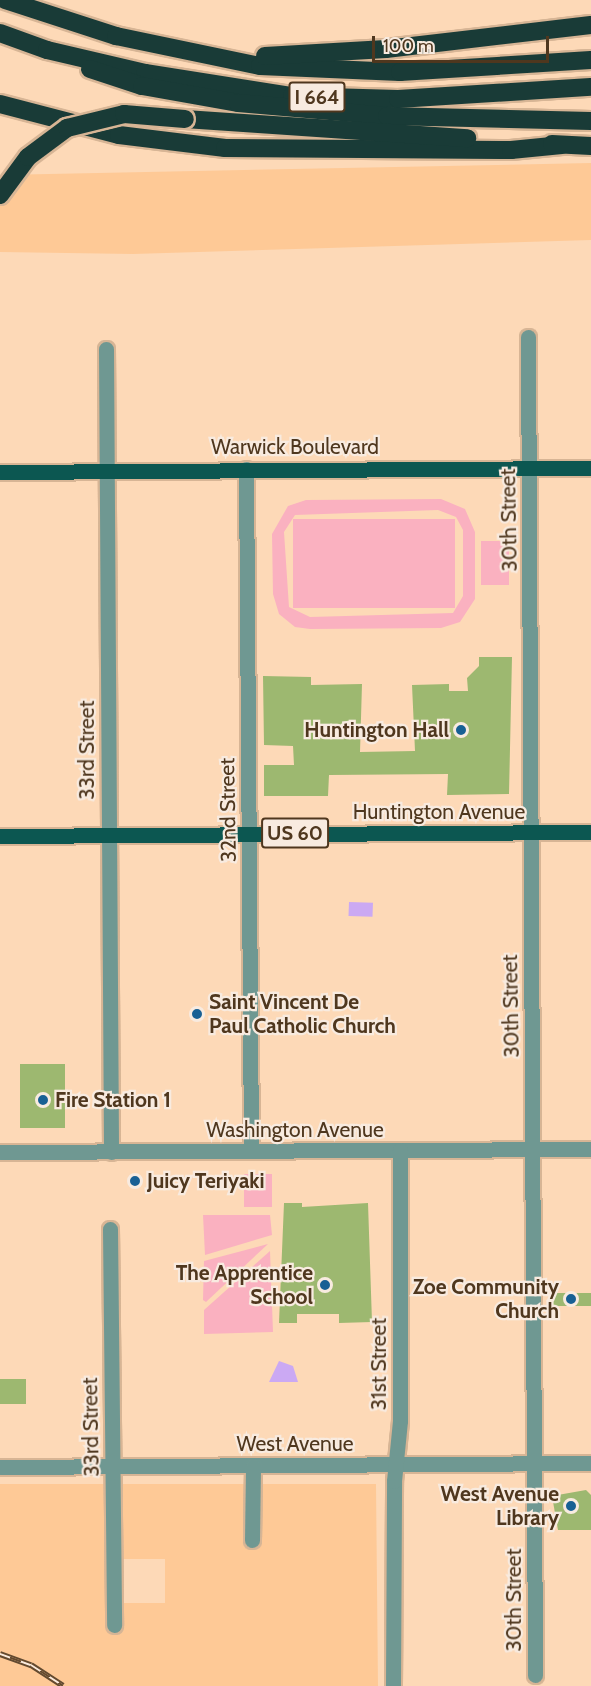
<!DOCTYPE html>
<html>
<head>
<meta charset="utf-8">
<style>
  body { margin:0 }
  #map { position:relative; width:591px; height:1686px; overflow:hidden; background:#fdd9b7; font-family:Cabin,sans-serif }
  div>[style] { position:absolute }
  .built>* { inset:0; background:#fec996 }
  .green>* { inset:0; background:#fab1c0; transform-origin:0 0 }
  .water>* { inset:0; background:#cba9f3; transform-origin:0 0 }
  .building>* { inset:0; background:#9db870; transform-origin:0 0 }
  .roads { filter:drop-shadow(2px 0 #d7b595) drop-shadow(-2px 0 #d7b595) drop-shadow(0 2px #d7b595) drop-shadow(0 -2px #d7b595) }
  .minor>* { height:15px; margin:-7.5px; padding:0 7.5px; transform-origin:7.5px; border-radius:7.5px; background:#6f9892 }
  .major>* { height:15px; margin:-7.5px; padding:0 7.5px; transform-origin:7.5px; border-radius:7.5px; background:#0c5751 }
  .highway>* { height:18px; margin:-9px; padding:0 9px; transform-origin:9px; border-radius:9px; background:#193b37 }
  .rail>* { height:6px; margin-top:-3px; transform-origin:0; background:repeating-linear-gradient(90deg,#f8ebe0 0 11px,#634a30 0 22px); box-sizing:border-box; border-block:2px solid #634a30 }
  .bridges { filter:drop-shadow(2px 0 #d7b595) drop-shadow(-2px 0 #d7b595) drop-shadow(0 2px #d7b595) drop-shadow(0 -2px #d7b595) }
  .highway-bridge>* { height:18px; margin:-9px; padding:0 9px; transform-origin:9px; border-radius:9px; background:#193b37 }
  .dots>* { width:16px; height:16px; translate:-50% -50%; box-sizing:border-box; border:3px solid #f8ebe0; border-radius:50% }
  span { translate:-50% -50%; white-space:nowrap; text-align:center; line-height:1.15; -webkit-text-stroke:4.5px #f8ebe0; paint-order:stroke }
  .shield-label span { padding:2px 4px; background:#f8ebe0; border:2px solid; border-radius:4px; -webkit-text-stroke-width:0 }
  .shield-label { font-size:20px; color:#4f371e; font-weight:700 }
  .street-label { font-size:21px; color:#4f371e }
  .poi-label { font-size:21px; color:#4f371e; font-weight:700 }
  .right { translate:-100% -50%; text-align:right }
  .left { translate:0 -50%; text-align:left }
  .scale { position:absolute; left:372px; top:36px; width:177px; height:27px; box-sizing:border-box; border:3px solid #4f371e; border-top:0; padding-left:8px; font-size:18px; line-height:21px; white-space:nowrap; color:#4f371e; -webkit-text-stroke:4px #f8ebe0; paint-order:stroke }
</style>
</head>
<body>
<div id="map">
  <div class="built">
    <div style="clip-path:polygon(591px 163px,591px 240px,133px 254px,0 252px,0 175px)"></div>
    <div style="clip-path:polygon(evenodd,0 1484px,376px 1484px,378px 1686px,0 1686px,0 1484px,118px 1559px,165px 1559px,165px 1603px,118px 1603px,118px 1559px)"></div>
  </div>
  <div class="green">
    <div style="clip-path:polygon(evenodd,441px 499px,465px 509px,475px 532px,475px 599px,460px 622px,441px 628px,310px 629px,295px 627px,279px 614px,273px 594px,272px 534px,288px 506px,306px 500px,441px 499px,438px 510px,456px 517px,463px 530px,463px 596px,453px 613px,310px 617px,289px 607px,284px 532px,295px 515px,438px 510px)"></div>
    <div style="left:455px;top:519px;width:89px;height:162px;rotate:90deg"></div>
    <div style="left:481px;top:541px;width:28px;height:44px"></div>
    <div style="left:244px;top:1174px;width:28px;height:33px"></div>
    <div style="clip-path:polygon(203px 1215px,270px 1215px,272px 1235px,205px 1255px)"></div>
    <div style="clip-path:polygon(268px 1244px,206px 1302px,203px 1300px,204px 1261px)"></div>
    <div style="clip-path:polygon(270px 1251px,273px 1332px,204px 1334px,204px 1310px)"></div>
  </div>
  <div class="water">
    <div style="left:349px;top:902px;width:24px;height:14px;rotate:2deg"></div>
    <div style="clip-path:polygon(279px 1361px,293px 1366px,298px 1382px,269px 1382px)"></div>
  </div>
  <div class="building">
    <div style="clip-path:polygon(479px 657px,512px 657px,509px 794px,447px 795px,448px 774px,329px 775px,328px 796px,264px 796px,264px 765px,294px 765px,293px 746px,264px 745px,263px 676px,311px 677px,311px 685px,362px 684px,360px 752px,415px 751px,412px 685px,449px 684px,449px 691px,468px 691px,467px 678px,479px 666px)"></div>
    <div style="left:20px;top:1064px;width:45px;height:64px"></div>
    <div style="clip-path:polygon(284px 1203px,302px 1203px,302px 1207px,368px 1203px,372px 1322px,339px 1323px,339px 1314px,297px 1314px,297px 1323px,279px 1323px)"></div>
    <div style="left:551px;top:1293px;width:40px;height:13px"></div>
    <div style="left:0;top:1379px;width:26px;height:25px"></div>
    <div style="clip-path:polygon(586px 1490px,591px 1495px,591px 1530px,558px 1530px,552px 1496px)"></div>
  </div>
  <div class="roads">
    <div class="minor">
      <div style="left:528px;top:337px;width:1338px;rotate:89.7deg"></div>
      <div style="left:106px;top:349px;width:803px;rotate:89.64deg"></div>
      <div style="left:246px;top:469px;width:682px;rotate:89.58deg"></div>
      <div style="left:0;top:1152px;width:591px;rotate:-0.29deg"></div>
      <div style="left:110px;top:1229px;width:396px;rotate:89.4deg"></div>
      <div style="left:0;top:1467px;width:591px;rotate:-0.39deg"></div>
      <div style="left:252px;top:1540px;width:74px;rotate:-89.2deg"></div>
      <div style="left:393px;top:1686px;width:205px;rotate:-89.7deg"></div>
      <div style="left:394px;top:1481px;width:60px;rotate:-84.3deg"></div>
      <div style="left:400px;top:1421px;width:271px;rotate:-90deg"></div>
    </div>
    <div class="major">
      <div style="left:0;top:472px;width:591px;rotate:-0.39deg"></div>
      <div style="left:0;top:836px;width:591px;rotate:-0.39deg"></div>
    </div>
    <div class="highway">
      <div style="left:5px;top:0;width:117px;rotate:18deg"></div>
      <div style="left:116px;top:36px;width:147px;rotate:11.8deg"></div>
      <div style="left:260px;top:66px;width:140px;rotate:2.5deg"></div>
      <div style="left:400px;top:72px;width:191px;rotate:-3.6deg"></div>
      <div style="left:0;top:33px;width:50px;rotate:19.9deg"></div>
      <div style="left:47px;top:50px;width:101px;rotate:13.2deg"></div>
      <div style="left:145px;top:73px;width:149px;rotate:8.9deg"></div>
      <div style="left:292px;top:96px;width:106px;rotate:1.6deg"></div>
      <div style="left:398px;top:99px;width:193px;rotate:-3.6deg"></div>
      <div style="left:265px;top:56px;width:121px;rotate:-3.3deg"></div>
      <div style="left:386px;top:49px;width:206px;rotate:-6.7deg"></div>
      <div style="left:90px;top:69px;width:55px;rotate:18.1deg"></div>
      <div style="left:142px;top:86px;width:97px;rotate:10deg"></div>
      <div style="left:238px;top:103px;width:150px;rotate:5deg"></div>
      <div style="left:387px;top:116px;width:204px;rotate:1.4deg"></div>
      <div style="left:0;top:104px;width:123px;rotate:14.6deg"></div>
      <div style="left:119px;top:135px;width:107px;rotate:7deg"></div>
      <div style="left:225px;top:148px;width:286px;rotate:0.4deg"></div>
      <div style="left:511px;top:150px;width:51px;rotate:-5.6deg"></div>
      <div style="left:185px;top:119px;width:283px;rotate:3.9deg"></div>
      <div style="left:552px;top:144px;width:39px;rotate:3deg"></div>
    </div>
  </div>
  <div class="rail">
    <div style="left:0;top:1654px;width:33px;rotate:20deg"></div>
    <div style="left:31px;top:1665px;width:38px;rotate:33deg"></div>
  </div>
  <div class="bridges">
    <div class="highway-bridge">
      <div style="left:0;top:195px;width:47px;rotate:-53.6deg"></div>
      <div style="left:28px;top:157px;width:49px;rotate:-36.6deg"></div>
      <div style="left:67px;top:128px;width:59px;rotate:-13.8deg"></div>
      <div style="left:124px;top:114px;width:61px;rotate:4.7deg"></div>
    </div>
  </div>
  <div class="dots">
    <div style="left:461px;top:730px;background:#186094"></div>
    <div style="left:197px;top:1014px;background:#186094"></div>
    <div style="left:43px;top:1100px;background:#186094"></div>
    <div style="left:135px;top:1181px;background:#186094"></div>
    <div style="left:325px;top:1285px;background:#186094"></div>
    <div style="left:571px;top:1299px;background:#186094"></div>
    <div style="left:571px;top:1506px;background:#186094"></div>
  </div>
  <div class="shield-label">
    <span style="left:317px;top:97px">I 664</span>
    <span style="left:295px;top:833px">US 60</span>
  </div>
  <div class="street-label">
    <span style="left:295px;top:447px">Warwick Boulevard</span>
    <span style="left:509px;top:520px;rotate:-91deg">30th Street</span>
    <span style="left:87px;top:750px;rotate:-90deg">33rd Street</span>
    <span style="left:228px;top:810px;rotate:-91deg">32nd Street</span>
    <span style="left:439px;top:812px">Huntington Avenue</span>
    <span style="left:511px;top:1006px;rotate:-91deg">30th Street</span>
    <span style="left:295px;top:1130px">Washington Avenue</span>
    <span style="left:379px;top:1364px;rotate:-90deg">31st Street</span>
    <span style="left:91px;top:1427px;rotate:-91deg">33rd Street</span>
    <span style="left:295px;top:1444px">West Avenue</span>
    <span style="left:514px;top:1600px;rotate:-90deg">30th Street</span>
  </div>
  <div class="poi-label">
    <span class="right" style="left:449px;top:730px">Huntington Hall</span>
    <span class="left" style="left:209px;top:1014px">Saint Vincent De<br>Paul Catholic Church</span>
    <span class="left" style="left:55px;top:1100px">Fire Station 1</span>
    <span class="left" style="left:147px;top:1181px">Juicy Teriyaki</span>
    <span class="right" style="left:313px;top:1285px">The Apprentice<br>School</span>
    <span class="right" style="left:559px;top:1299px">Zoe Community<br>Church</span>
    <span class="right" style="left:559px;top:1506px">West Avenue<br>Library</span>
  </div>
  <div class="scale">100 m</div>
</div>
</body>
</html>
